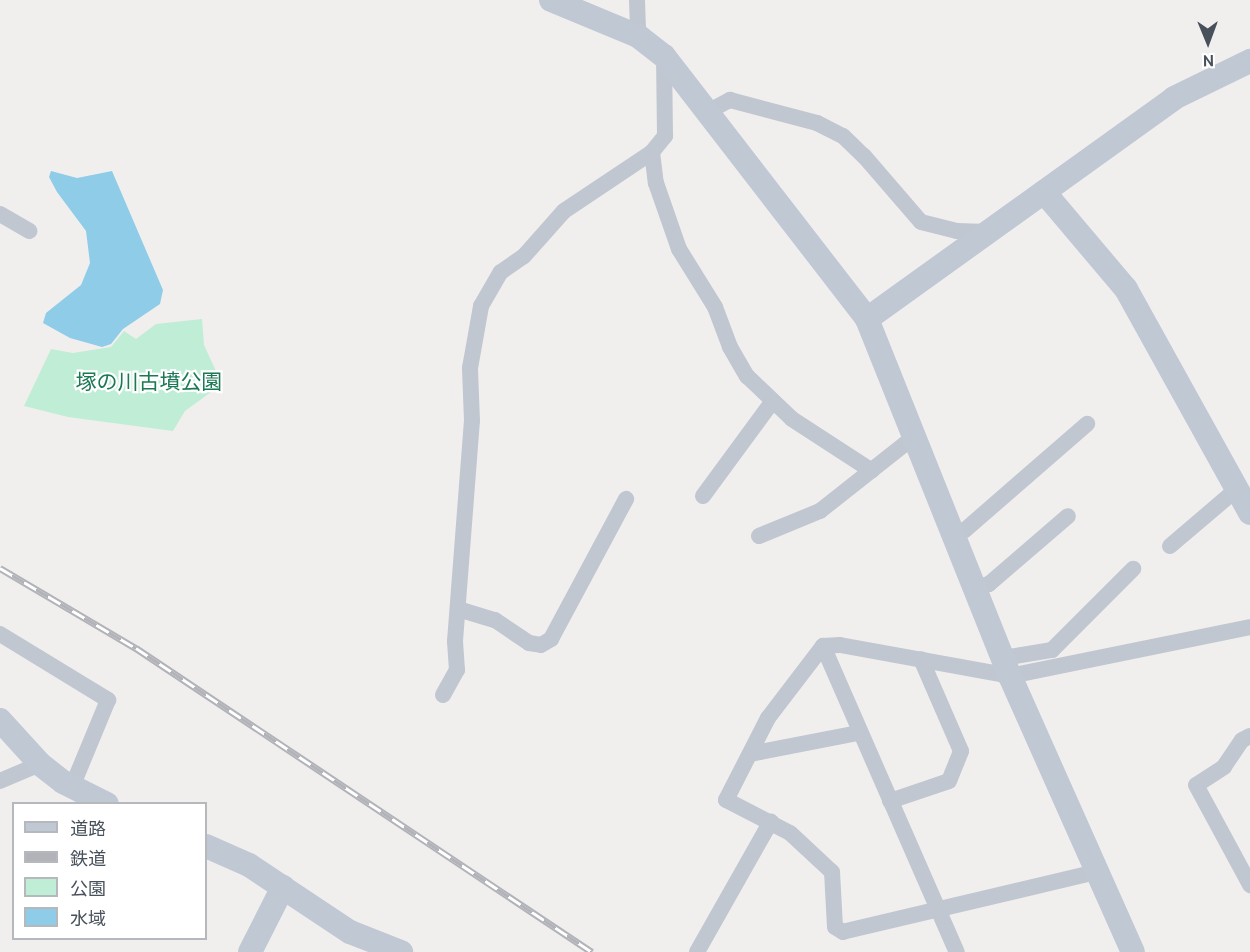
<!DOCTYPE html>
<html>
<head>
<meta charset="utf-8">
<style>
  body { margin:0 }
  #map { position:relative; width:1250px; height:952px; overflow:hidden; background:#f1efee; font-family:Cabin,"Noto Sans JP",sans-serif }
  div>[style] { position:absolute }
  .green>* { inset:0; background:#bfedd5 }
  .water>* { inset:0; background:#8ecce8 }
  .street>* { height:16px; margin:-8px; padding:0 8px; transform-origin:8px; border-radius:8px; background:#c0c7d0 }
  .secondary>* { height:24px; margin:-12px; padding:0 12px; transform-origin:12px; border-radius:12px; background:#c0c8d4 }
  .rail>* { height:7px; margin-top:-3.5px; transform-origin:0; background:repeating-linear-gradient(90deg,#fff 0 14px,#b1b3b9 0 28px); box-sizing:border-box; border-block:2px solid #b1b3b9 }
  span { translate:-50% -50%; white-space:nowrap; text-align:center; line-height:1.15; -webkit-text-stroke:4.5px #fff; paint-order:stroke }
  .park-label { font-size:21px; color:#1b7953 }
  .legend { position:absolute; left:12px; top:802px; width:195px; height:138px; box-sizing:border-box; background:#fff; border:2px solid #b5b9bd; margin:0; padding:8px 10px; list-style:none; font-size:18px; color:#47505b }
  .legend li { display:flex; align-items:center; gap:12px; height:30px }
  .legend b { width:30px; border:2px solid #b5b9bd }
  .north { position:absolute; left:1178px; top:12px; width:60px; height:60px; -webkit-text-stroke:4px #fff; paint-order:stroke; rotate:179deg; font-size:16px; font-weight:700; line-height:24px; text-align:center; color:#47505b }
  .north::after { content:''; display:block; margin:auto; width:21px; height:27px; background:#47505b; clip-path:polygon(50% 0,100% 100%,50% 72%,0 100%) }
</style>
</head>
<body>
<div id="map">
  <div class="green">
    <div style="clip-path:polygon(202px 319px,204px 345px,222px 384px,185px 411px,173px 431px,68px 417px,24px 406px,51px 349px,73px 353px,111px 347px,124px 331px,136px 339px,156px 324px)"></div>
  </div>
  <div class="water">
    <div style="clip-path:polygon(51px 171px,77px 178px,112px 171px,163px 290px,160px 304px,123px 329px,111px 344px,102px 347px,70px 338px,43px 323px,46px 313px,81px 285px,90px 263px,86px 231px,57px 192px,49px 177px)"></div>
  </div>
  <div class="street">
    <div style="left:637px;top:0;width:36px;rotate:88deg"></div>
    <div style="left:709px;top:111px;width:24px;rotate:-28deg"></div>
    <div style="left:730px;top:100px;width:90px;rotate:14.8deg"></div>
    <div style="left:817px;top:123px;width:29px;rotate:27deg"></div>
    <div style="left:843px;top:136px;width:29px;rotate:44deg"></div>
    <div style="left:864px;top:156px;width:87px;rotate:49.2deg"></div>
    <div style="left:921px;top:222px;width:37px;rotate:14deg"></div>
    <div style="left:957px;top:231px;width:31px;rotate:2deg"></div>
    <div style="left:652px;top:152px;width:31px;rotate:83deg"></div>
    <div style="left:656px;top:183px;width:70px;rotate:70.8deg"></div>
    <div style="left:679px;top:249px;width:68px;rotate:58.2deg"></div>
    <div style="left:715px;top:307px;width:43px;rotate:69.4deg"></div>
    <div style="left:730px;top:347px;width:34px;rotate:60deg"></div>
    <div style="left:747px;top:376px;width:62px;rotate:43.7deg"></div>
    <div style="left:792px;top:419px;width:95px;rotate:33deg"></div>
    <div style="left:0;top:214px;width:34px;rotate:30deg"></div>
    <div style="left:703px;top:496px;width:117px;rotate:-53.7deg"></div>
    <div style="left:953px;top:533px;width:12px;rotate:-14deg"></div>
    <div style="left:965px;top:530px;width:162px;rotate:-41deg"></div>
    <div style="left:759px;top:536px;width:66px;rotate:-22.3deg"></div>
    <div style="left:820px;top:511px;width:121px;rotate:-38.3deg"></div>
    <div style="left:1170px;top:546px;width:88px;rotate:-40.4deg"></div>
    <div style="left:975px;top:589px;width:15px;rotate:-20deg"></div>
    <div style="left:989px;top:584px;width:104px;rotate:-40.7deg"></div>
    <div style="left:458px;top:609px;width:39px;rotate:17deg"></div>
    <div style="left:495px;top:620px;width:41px;rotate:34.1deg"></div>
    <div style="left:529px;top:643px;width:12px;rotate:9deg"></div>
    <div style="left:541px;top:645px;width:12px;rotate:-31deg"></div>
    <div style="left:551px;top:639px;width:159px;rotate:-61.8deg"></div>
    <div style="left:0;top:634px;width:127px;rotate:31.4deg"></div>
    <div style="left:108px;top:700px;width:94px;rotate:112.5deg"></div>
    <div style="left:823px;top:646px;width:334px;rotate:66.4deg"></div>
    <div style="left:1003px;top:658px;width:50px;rotate:-9.3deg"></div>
    <div style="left:1052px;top:650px;width:115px;rotate:-45deg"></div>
    <div style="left:443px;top:695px;width:29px;rotate:-61deg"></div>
    <div style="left:457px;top:670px;width:29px;rotate:-94deg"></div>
    <div style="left:455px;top:641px;width:221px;rotate:-85.6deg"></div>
    <div style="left:472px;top:421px;width:53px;rotate:-92.2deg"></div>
    <div style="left:470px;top:368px;width:63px;rotate:-79.9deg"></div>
    <div style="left:481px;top:306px;width:39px;rotate:-60deg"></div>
    <div style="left:501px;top:272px;width:28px;rotate:-35deg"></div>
    <div style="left:524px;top:256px;width:60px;rotate:-48.4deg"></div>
    <div style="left:564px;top:211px;width:106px;rotate:-33.8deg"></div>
    <div style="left:652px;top:152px;width:21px;rotate:-51deg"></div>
    <div style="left:665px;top:136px;width:80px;rotate:-90.7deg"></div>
    <div style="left:1250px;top:736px;width:9px;rotate:153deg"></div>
    <div style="left:1242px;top:740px;width:32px;rotate:124deg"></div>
    <div style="left:1224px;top:767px;width:33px;rotate:147deg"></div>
    <div style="left:1196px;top:785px;width:114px;rotate:61.6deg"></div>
    <div style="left:750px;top:754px;width:110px;rotate:-11deg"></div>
    <div style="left:0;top:781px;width:43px;rotate:-23deg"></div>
    <div style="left:890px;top:801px;width:62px;rotate:-18.7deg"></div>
    <div style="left:949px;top:781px;width:32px;rotate:-68deg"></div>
    <div style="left:961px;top:751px;width:100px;rotate:-113.5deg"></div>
    <div style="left:1096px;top:872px;width:260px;rotate:166.7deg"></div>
    <div style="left:843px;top:932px;width:9px;rotate:-148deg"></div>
    <div style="left:835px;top:927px;width:55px;rotate:-93.1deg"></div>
    <div style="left:832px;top:872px;width:57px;rotate:-137.1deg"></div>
    <div style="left:790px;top:833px;width:72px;rotate:-152.7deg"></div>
    <div style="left:726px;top:800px;width:92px;rotate:-62.9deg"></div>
    <div style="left:768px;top:718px;width:91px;rotate:-52.6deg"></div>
    <div style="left:823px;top:646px;width:17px;rotate:-3deg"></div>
    <div style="left:840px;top:645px;width:173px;rotate:10.3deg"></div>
    <div style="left:1010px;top:676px;width:245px;rotate:-11.5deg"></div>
    <div style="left:697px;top:952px;width:150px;rotate:-60.5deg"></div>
  </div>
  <div class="secondary">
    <div style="left:551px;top:0;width:94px;rotate:22.5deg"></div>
    <div style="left:638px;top:36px;width:33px;rotate:38deg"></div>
    <div style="left:664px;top:56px;width:332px;rotate:52.3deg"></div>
    <div style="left:867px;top:319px;width:385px;rotate:68.2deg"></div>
    <div style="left:1010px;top:676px;width:302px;rotate:66deg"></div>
    <div style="left:1044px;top:192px;width:127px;rotate:49.8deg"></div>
    <div style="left:1126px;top:289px;width:256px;rotate:61deg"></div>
    <div style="left:867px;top:319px;width:378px;rotate:-35.7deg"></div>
    <div style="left:1174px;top:98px;width:85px;rotate:-26deg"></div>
    <div style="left:0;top:720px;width:59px;rotate:47.7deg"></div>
    <div style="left:40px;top:764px;width:29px;rotate:38deg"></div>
    <div style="left:63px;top:782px;width:49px;rotate:26.6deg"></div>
    <div style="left:206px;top:846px;width:47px;rotate:23.8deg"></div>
    <div style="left:249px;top:865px;width:121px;rotate:33.6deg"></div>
    <div style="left:350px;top:932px;width:55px;rotate:21.4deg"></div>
    <div style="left:250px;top:952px;width:73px;rotate:-63.1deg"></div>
  </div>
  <div class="rail">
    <div style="left:0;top:568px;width:158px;rotate:30.5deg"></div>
    <div style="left:136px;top:648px;width:548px;rotate:33.69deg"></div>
  </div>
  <div class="park-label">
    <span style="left:149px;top:382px">塚の川古墳公園</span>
  </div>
  <ul class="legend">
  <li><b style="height:8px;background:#c0c8d4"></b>道路</li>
  <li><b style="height:8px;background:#b1b3b9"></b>鉄道</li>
  <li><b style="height:16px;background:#bfedd5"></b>公園</li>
  <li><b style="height:16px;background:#8ecce8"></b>水域</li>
  </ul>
  <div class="north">N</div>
</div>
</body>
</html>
